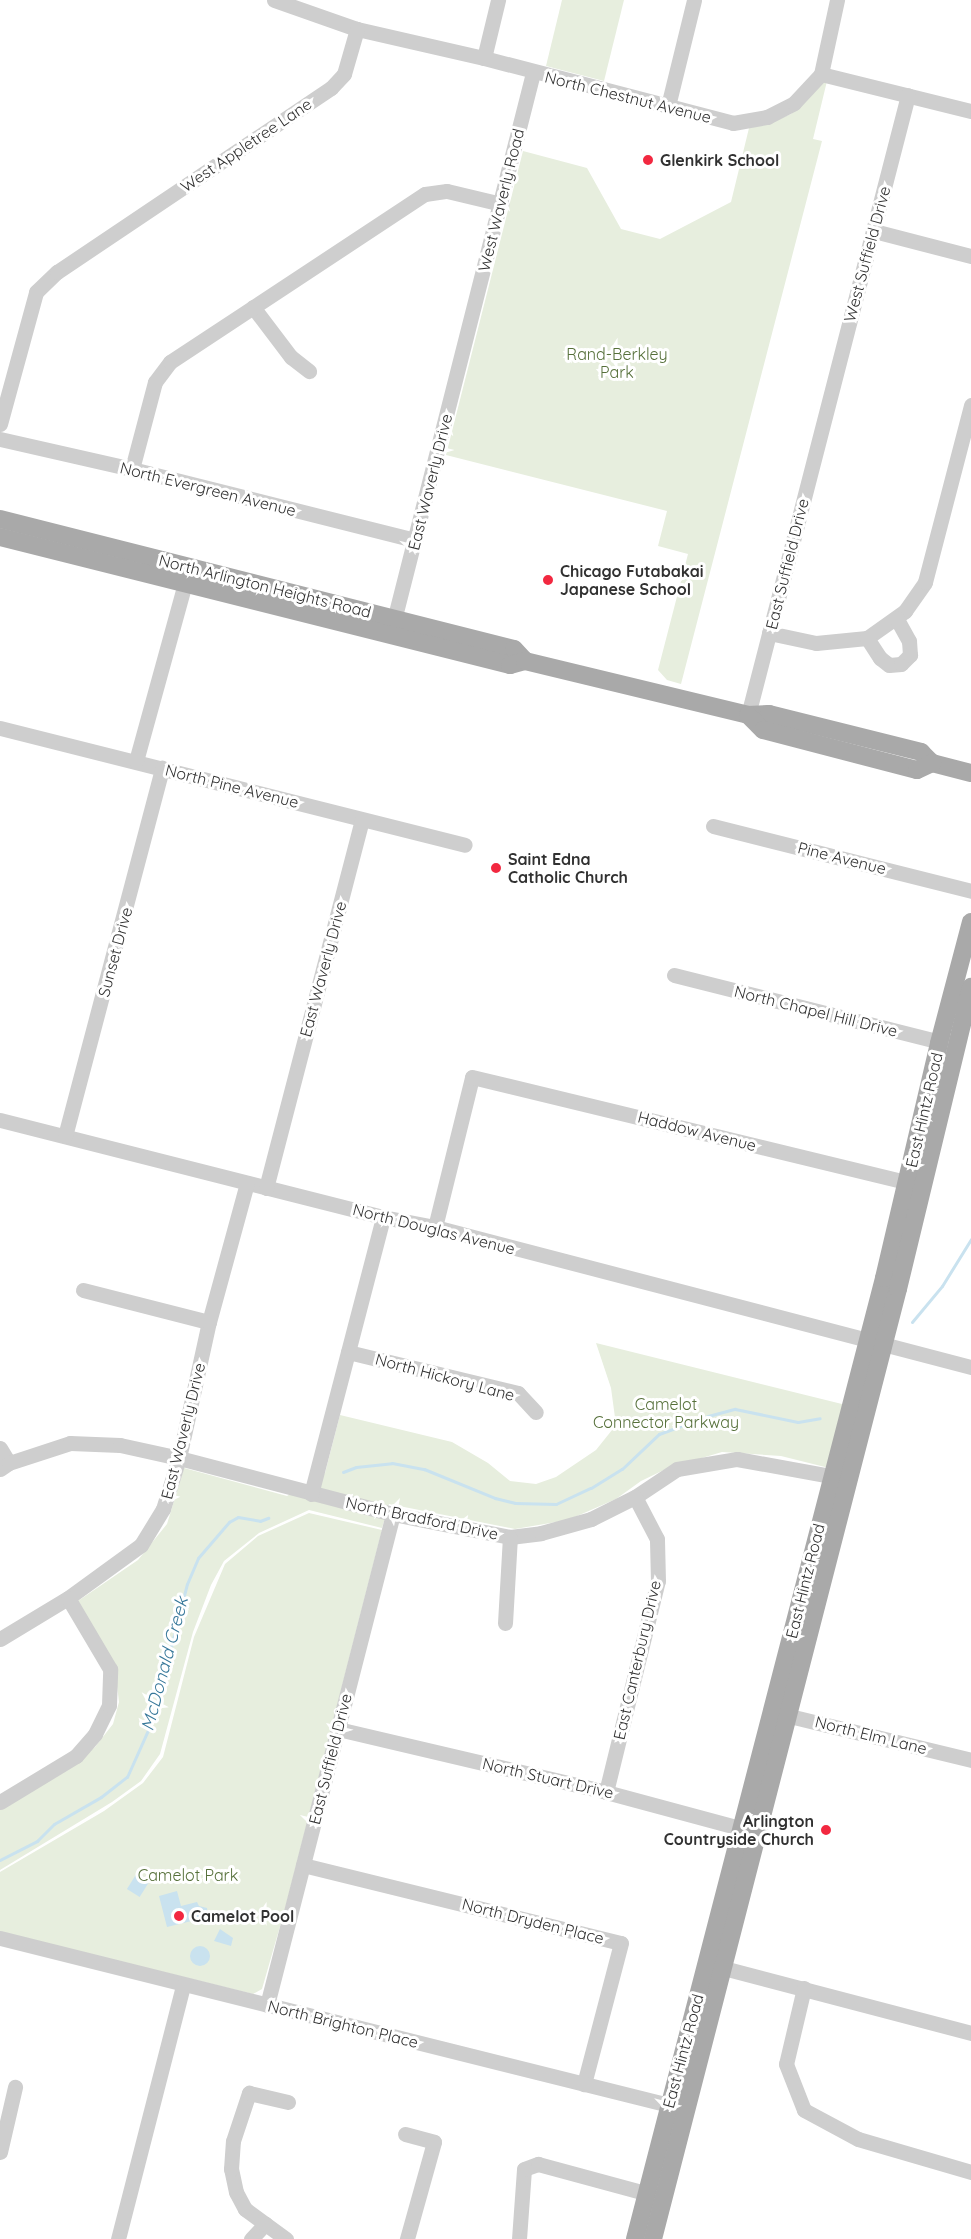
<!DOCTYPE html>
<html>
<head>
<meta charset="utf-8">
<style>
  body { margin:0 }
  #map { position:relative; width:971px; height:2239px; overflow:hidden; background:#fff; font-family:Quicksand,sans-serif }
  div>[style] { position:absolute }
  .green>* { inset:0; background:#e7eede }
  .water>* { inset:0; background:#c9e2ef; transform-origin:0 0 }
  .round { border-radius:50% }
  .stream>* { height:3px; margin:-1.5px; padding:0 1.5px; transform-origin:1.5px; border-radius:1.5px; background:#c9e2ef }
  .minor>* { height:15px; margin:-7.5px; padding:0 7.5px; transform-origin:7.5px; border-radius:7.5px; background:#cecece }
  .major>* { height:18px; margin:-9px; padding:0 9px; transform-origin:9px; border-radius:9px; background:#a9a9a9 }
  .dots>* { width:16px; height:16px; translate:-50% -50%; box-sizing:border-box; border:3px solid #fff; border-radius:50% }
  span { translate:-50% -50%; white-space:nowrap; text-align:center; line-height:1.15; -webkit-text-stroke:6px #fff; paint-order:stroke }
  .street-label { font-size:16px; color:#313131 }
  .poi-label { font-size:16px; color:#313131; font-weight:700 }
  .left { translate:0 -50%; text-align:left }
  .right { translate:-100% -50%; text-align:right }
  .park-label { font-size:16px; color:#56703a }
  .water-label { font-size:18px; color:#37789a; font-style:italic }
</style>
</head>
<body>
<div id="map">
  <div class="green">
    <div style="clip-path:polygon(562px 0,624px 0,604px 81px,546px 66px)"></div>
    <div style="clip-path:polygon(827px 81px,813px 139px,822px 141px,681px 684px,667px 680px,658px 670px,688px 554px,658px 546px,667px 511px,446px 455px,523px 151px,587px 168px,621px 229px,660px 239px,731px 202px,749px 128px,768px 124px,791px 114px,817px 86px)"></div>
    <div style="clip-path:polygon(596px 1343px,846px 1405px,829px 1468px,781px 1456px,722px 1452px,668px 1468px,641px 1481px,616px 1499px,568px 1520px,515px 1529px,389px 1504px,382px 1528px,309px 1510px,259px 1533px,224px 1561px,211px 1585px,193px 1632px,160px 1754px,141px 1781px,112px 1802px,0 1870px,0 1809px,66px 1769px,95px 1747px,113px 1724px,119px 1702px,115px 1669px,78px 1601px,138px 1560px,167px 1524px,184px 1468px,287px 1496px,325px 1473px,340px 1415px,452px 1442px,488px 1463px,510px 1481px,536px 1484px,556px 1477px,596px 1450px,616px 1425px,611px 1388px)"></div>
    <div style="clip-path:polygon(309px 1513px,382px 1530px,285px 1909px,262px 1989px,253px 1994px,0 1932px,0 1872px,104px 1811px,143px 1783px,163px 1757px,194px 1637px,225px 1564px,258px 1536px)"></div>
  </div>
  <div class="water">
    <div style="left:137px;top:1873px;width:15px;height:19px;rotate:32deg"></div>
    <div style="clip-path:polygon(177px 1891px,181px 1906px,197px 1902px,199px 1906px,207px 1908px,208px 1917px,167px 1927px,159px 1896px)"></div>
    <div style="clip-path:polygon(220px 1929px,233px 1938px,231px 1946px,214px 1941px)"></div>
    <div class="round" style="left:190px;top:1946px;width:20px;height:20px"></div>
  </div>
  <div class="stream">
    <div style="left:912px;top:1322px;width:47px;rotate:-50.2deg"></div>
    <div style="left:942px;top:1286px;width:55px;rotate:-58.3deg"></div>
    <div style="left:343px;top:1472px;width:14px;rotate:-21deg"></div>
    <div style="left:356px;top:1467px;width:36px;rotate:-6deg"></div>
    <div style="left:392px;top:1463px;width:33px;rotate:11deg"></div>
    <div style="left:424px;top:1469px;width:77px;rotate:22.2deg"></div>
    <div style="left:495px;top:1498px;width:21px;rotate:14deg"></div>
    <div style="left:515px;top:1503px;width:41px;rotate:1.4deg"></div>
    <div style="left:556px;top:1504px;width:38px;rotate:-25deg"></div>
    <div style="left:591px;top:1488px;width:36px;rotate:-32deg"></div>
    <div style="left:622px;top:1469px;width:51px;rotate:-43.4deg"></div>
    <div style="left:659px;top:1434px;width:52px;rotate:-20.2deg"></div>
    <div style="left:708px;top:1416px;width:28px;rotate:-15deg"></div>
    <div style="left:735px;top:1409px;width:64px;rotate:11.7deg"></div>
    <div style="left:798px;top:1422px;width:22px;rotate:-10deg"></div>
    <div style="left:0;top:1860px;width:42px;rotate:-27.2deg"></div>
    <div style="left:37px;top:1841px;width:24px;rotate:-45deg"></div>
    <div style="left:54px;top:1824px;width:54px;rotate:-29.9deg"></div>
    <div style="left:101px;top:1797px;width:33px;rotate:-38deg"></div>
    <div style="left:127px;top:1777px;width:61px;rotate:-65.9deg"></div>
    <div style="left:152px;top:1721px;width:141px;rotate:-75.7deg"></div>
    <div style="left:187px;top:1584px;width:28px;rotate:-67deg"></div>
    <div style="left:198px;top:1558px;width:48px;rotate:-49.3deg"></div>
    <div style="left:229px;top:1522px;width:10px;rotate:-29deg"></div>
    <div style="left:238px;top:1517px;width:22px;rotate:10deg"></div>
    <div style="left:260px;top:1521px;width:9px;rotate:-21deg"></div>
  </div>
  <div class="minor">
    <div style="left:274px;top:0;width:88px;rotate:19.3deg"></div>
    <div style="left:357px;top:29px;width:130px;rotate:12.9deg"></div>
    <div style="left:484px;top:58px;width:257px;rotate:14.6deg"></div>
    <div style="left:733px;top:123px;width:35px;rotate:-10deg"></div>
    <div style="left:767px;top:117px;width:30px;rotate:-27deg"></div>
    <div style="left:794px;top:103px;width:40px;rotate:-47deg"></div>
    <div style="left:821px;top:74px;width:154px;rotate:13.9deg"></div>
    <div style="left:484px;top:58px;width:60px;rotate:-76.4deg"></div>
    <div style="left:821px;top:74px;width:76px;rotate:-77.8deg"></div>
    <div style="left:668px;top:106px;width:109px;rotate:-76.2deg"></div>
    <div style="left:874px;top:231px;width:100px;rotate:14.5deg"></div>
    <div style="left:253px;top:307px;width:63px;rotate:52.8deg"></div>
    <div style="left:291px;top:357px;width:23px;rotate:38deg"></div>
    <div style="left:0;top:424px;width:137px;rotate:-74.7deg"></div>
    <div style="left:36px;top:292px;width:29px;rotate:-44deg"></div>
    <div style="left:57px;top:272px;width:330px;rotate:-33.9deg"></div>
    <div style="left:331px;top:88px;width:19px;rotate:-47deg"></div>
    <div style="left:344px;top:74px;width:47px;rotate:-73.9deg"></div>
    <div style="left:0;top:439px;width:135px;rotate:12.8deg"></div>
    <div style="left:132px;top:469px;width:292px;rotate:14.1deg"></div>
    <div style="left:132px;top:469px;width:90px;rotate:-75.2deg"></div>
    <div style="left:155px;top:382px;width:25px;rotate:-53deg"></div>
    <div style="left:170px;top:362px;width:305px;rotate:-33.4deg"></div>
    <div style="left:425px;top:194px;width:22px;rotate:-8deg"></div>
    <div style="left:447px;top:191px;width:56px;rotate:13.5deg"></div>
    <div style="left:392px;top:628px;width:573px;rotate:-75.75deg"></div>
    <div style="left:769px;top:633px;width:48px;rotate:12deg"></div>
    <div style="left:816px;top:643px;width:51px;rotate:-5.6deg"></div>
    <div style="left:867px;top:638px;width:47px;rotate:-35.4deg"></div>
    <div style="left:905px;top:611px;width:35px;rotate:-55deg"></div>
    <div style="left:925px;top:582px;width:183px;rotate:-75.4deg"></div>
    <div style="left:867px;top:638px;width:24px;rotate:57deg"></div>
    <div style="left:880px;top:658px;width:11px;rotate:38deg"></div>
    <div style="left:889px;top:665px;width:12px;rotate:-5deg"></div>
    <div style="left:901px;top:664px;width:13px;rotate:-45deg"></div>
    <div style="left:910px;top:655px;width:14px;rotate:-94deg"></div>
    <div style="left:909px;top:641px;width:26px;rotate:-119deg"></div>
    <div style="left:748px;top:715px;width:640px;rotate:-75.53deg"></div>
    <div style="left:0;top:728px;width:479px;rotate:14.1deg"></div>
    <div style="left:136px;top:761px;width:196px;rotate:-74.6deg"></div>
    <div style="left:713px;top:826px;width:266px;rotate:14.1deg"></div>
    <div style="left:674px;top:975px;width:284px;rotate:14.1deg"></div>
    <div style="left:0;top:1120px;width:395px;rotate:14.2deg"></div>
    <div style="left:383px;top:1217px;width:53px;rotate:10.9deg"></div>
    <div style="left:435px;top:1227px;width:554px;rotate:14.64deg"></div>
    <div style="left:65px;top:1136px;width:381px;rotate:-75.2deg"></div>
    <div style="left:266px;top:1188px;width:380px;rotate:-75.4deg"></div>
    <div style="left:435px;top:1227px;width:154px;rotate:-76.1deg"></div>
    <div style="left:472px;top:1077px;width:458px;rotate:13.6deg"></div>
    <div style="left:83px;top:1290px;width:130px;rotate:14.3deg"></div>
    <div style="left:348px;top:1352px;width:175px;rotate:13.6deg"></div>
    <div style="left:518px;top:1393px;width:26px;rotate:47deg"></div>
    <div style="left:0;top:1448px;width:17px;rotate:59deg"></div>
    <div style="left:0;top:1469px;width:11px;rotate:-34deg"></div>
    <div style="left:9px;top:1463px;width:64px;rotate:-18.2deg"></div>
    <div style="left:70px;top:1443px;width:50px;rotate:2.3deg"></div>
    <div style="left:120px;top:1445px;width:60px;rotate:12.4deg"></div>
    <div style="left:179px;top:1458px;width:221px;rotate:14.7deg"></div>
    <div style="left:393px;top:1514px;width:119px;rotate:11.1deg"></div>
    <div style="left:510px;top:1537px;width:31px;rotate:-7deg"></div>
    <div style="left:541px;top:1533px;width:52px;rotate:-15.6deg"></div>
    <div style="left:591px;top:1519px;width:49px;rotate:-26.6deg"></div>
    <div style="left:635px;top:1497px;width:50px;rotate:-33.7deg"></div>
    <div style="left:677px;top:1469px;width:61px;rotate:-9.5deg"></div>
    <div style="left:737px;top:1459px;width:107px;rotate:10.3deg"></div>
    <div style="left:311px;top:1494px;width:286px;rotate:-75.4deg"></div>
    <div style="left:505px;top:1623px;width:86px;rotate:-86.7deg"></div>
    <div style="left:0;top:1639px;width:79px;rotate:-31.1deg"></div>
    <div style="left:68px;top:1598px;width:90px;rotate:-36deg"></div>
    <div style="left:141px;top:1545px;width:42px;rotate:-58.6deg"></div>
    <div style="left:163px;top:1509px;width:53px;rotate:-72.6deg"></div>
    <div style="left:179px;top:1458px;width:139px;rotate:-77.6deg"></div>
    <div style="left:209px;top:1322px;width:144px;rotate:-74.7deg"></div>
    <div style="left:777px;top:1713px;width:200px;rotate:13.6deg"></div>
    <div style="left:338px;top:1729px;width:275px;rotate:13.2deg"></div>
    <div style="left:606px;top:1792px;width:150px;rotate:15.1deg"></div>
    <div style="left:606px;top:1792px;width:217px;rotate:-76.2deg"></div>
    <div style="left:658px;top:1581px;width:42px;rotate:-91.4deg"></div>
    <div style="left:657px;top:1539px;width:47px;rotate:-117.6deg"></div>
    <div style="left:0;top:1802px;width:89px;rotate:-31.2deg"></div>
    <div style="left:76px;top:1756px;width:29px;rotate:-49deg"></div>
    <div style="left:95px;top:1734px;width:32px;rotate:-64deg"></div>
    <div style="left:109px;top:1705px;width:36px;rotate:-88deg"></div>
    <div style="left:110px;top:1669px;width:82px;rotate:-120.6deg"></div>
    <div style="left:303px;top:1865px;width:327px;rotate:13.8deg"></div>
    <div style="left:621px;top:1943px;width:146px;rotate:104.7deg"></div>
    <div style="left:0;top:1938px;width:702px;rotate:14.02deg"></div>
    <div style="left:712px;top:1965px;width:268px;rotate:14.7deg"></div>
    <div style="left:804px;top:1988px;width:78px;rotate:103.3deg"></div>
    <div style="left:786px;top:2064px;width:49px;rotate:68.6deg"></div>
    <div style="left:804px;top:2110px;width:61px;rotate:28.2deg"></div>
    <div style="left:858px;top:2139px;width:118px;rotate:16.3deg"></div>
    <div style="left:267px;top:2005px;width:507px;rotate:-75.61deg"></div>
    <div style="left:405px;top:2134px;width:30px;rotate:15deg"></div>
    <div style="left:434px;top:2142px;width:101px;rotate:105.6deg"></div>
    <div style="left:0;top:2152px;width:67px;rotate:-77deg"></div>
    <div style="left:118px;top:2239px;width:262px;rotate:-75.6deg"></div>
    <div style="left:251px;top:2239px;width:21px;rotate:-47deg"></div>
    <div style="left:286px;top:2239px;width:51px;rotate:-143.8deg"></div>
    <div style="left:245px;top:2209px;width:19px;rotate:-118deg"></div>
    <div style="left:236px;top:2192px;width:24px;rotate:-102deg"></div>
    <div style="left:231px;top:2169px;width:28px;rotate:-86deg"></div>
    <div style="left:233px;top:2141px;width:51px;rotate:-71.6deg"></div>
    <div style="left:249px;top:2093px;width:40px;rotate:13deg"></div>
    <div style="left:519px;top:2239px;width:70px;rotate:-85.9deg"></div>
    <div style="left:524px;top:2169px;width:15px;rotate:-20deg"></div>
    <div style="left:538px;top:2164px;width:111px;rotate:15.2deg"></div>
  </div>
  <div class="major">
    <div style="left:0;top:519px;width:530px;rotate:14.19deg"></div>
    <div style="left:514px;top:649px;width:16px;rotate:47deg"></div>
    <div style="left:0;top:537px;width:526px;rotate:14.09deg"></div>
    <div style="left:510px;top:665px;width:16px;rotate:-15deg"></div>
    <div style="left:525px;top:661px;width:229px;rotate:13.6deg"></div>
    <div style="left:748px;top:715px;width:21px;rotate:-3deg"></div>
    <div style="left:769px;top:714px;width:157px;rotate:14deg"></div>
    <div style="left:921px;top:752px;width:16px;rotate:45deg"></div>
    <div style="left:932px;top:763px;width:40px;rotate:14.4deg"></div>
    <div style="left:748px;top:715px;width:21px;rotate:45deg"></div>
    <div style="left:763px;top:730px;width:159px;rotate:14.6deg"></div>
    <div style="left:917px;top:770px;width:17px;rotate:-25deg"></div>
    <div style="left:635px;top:2239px;width:993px;rotate:-75.47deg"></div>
    <div style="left:884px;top:1278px;width:241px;rotate:-76.8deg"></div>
    <div style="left:939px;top:1043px;width:125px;rotate:-75.2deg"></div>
    <div style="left:653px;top:2239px;width:981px;rotate:-75.54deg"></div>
    <div style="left:898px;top:1289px;width:311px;rotate:-76.4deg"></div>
  </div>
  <div class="dots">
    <div style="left:648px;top:160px;background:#f22840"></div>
    <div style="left:548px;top:580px;background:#f22840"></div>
    <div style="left:496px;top:868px;background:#f22840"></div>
    <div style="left:826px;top:1830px;background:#f22840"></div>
    <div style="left:179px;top:1916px;background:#f22840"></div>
  </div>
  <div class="street-label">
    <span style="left:628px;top:97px;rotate:14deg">North Chestnut Avenue</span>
    <span style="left:246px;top:145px;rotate:-34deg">West Appletree Lane</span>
    <span style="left:501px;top:200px;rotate:-76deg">West Waverly Road</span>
    <span style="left:867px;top:254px;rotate:-75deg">West Suffield Drive</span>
    <span style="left:430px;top:482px;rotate:-76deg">East Waverly Drive</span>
    <span style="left:208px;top:489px;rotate:14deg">North Evergreen Avenue</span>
    <span style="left:787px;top:564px;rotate:-76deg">East Suffield Drive</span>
    <span style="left:265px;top:586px;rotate:14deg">North Arlington Heights Road</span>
    <span style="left:232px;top:786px;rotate:14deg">North Pine Avenue</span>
    <span style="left:842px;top:858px;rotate:14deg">Pine Avenue</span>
    <span style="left:115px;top:952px;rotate:-75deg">Sunset Drive</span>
    <span style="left:323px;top:969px;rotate:-75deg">East Waverly Drive</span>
    <span style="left:816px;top:1011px;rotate:14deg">North Chapel Hill Drive</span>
    <span style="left:924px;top:1110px;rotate:-77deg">East Hintz Road</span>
    <span style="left:697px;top:1131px;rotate:14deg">Haddow Avenue</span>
    <span style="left:434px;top:1229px;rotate:14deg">North Douglas Avenue</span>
    <span style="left:445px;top:1377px;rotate:15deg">North Hickory Lane</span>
    <span style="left:183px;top:1431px;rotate:-76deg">East Waverly Drive</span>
    <span style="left:422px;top:1518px;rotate:12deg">North Bradford Drive</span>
    <span style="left:805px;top:1581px;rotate:-76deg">East Hintz Road</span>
    <span style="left:637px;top:1660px;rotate:-77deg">East Canterbury Drive</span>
    <span style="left:871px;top:1735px;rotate:14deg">North Elm Lane</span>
    <span style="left:330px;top:1759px;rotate:-76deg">East Suffield Drive</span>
    <span style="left:548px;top:1778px;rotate:13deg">North Stuart Drive</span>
    <span style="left:533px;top:1921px;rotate:14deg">North Dryden Place</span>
    <span style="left:343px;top:2024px;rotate:14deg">North Brighton Place</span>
    <span style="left:683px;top:2051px;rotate:-75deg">East Hintz Road</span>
  </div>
  <div class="poi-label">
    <span class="left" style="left:660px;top:160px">Glenkirk School</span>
    <span class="left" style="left:560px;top:580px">Chicago Futabakai<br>Japanese School</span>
    <span class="left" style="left:508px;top:868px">Saint Edna<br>Catholic Church</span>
    <span class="right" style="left:814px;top:1830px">Arlington<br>Countryside Church</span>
    <span class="left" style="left:191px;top:1916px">Camelot Pool</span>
  </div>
  <div class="park-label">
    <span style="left:617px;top:363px">Rand-Berkley<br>Park</span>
    <span style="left:666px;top:1413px">Camelot<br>Connector Parkway</span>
    <span style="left:188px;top:1875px">Camelot Park</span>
  </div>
  <div class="water-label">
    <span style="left:165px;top:1664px;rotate:-75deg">McDonald Creek</span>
  </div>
</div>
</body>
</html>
